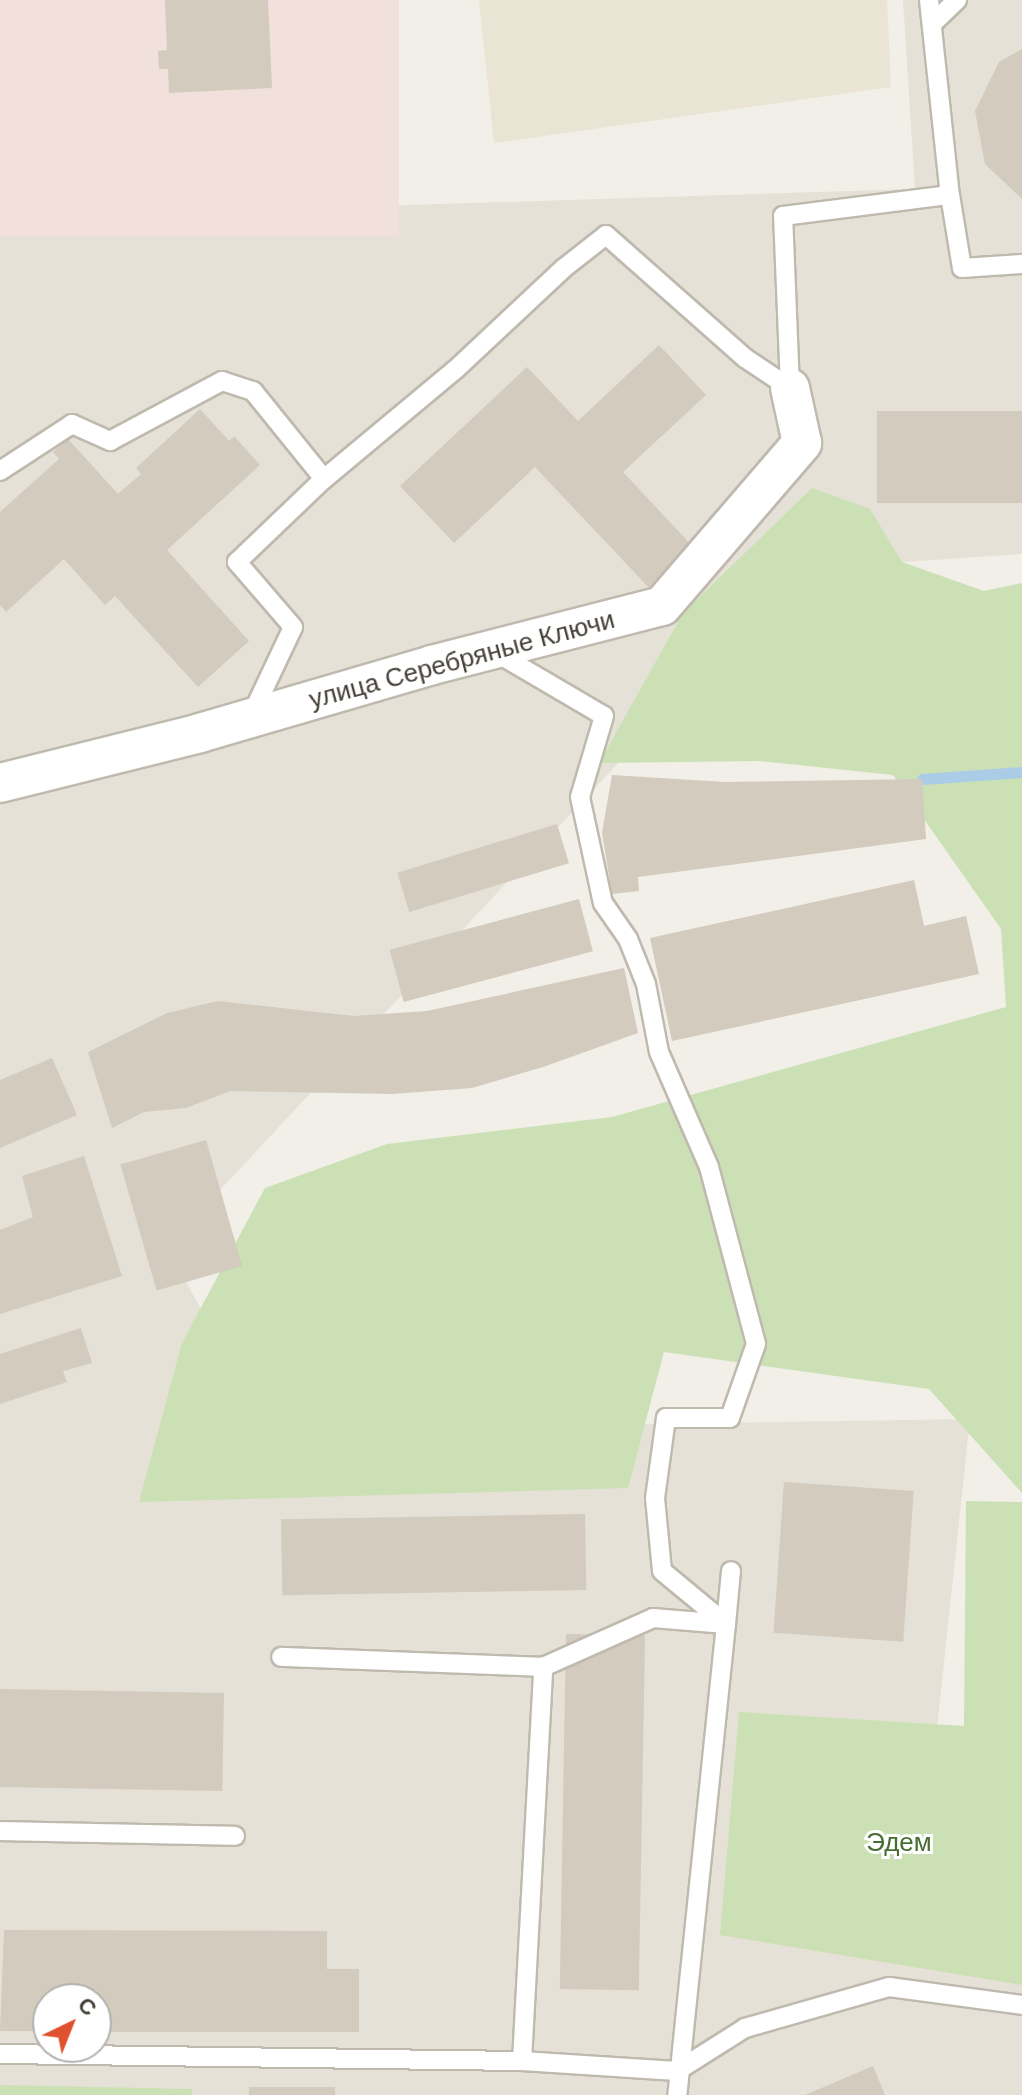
<!DOCTYPE html>
<html>
<head>
<meta charset="utf-8">
<style>
  body { margin:0 }
  #map { position:relative; width:1022px; height:2095px; overflow:hidden; background:#f1efe7; font-family:"DM Sans",sans-serif }
  div>[style] { position:absolute }
  .residential>* { inset:0; background:#e5e1d6 }
  .education>* { inset:0; background:#e9e4d3 }
  .medical>* { inset:0; background:#f1e0dc; transform-origin:0 0 }
  .green>* { inset:0; background:#cbe1b5 }
  .stream>* { height:11px; margin:-5.5px; padding:0 5.5px; transform-origin:5.5px; border-radius:5.5px; background:#aacce7 }
  .building>* { inset:0; background:#d2cbbe; transform-origin:0 0 }
  .roads { filter:drop-shadow(2px 0 #bfb9ae) drop-shadow(-2px 0 #bfb9ae) drop-shadow(0 2px #bfb9ae) drop-shadow(0 -2px #bfb9ae) }
  .lane>* { height:18px; margin:-9px; padding:0 9px; transform-origin:9px; border-radius:9px; background:#fff }
  .street>* { height:38px; margin:-19px; padding:0 19px; transform-origin:19px; border-radius:19px; background:#fff }
  span { translate:-50% -50%; white-space:nowrap; text-align:center; line-height:1.15; -webkit-text-stroke:6px #fff; paint-order:stroke }
  .street-label { font-size:26px; color:#443f37 }
  .park-label { font-size:26px; color:#466e31 }
  .north { position:absolute; left:32px; top:1983px; width:80px; height:80px; box-sizing:border-box; background:#fff; border:2px solid #b4b2af; border-radius:50%; rotate:43deg; font-size:22px; font-weight:700; line-height:32px; text-align:center; color:#443f37 }
  .north::after { content:''; display:block; margin:auto; width:28px; height:36px; background:#e05130; clip-path:polygon(50% 0,100% 100%,50% 72%,0 100%) }
</style>
</head>
<body>
<div id="map">
  <div class="residential">
    <div style="clip-path:polygon(evenodd,903px 0,1022px 0,1022px 554px,799px 569px,167px 1247px,267px 1430px,970px 1419px,937px 1728px,1022px 1758px,1022px 2095px,0 2095px,0 218px,915px 189px,903px 0,48px 1999px,96px 1999px,96px 2047px,48px 2047px,48px 1999px)"></div>
  </div>
  <div class="education">
    <div style="clip-path:polygon(479px 0,887px 0,891px 87px,494px 143px)"></div>
  </div>
  <div class="medical">
    <div style="left:0;top:0;width:399px;height:236px"></div>
  </div>
  <div class="green">
    <div style="clip-path:polygon(812px 488px,870px 509px,902px 562px,984px 591px,1022px 583px,1022px 1493px,929px 1389px,664px 1352px,628px 1488px,139px 1502px,182px 1343px,265px 1188px,387px 1144px,612px 1117px,1006px 1007px,1001px 929px,893px 775px,760px 761px,599px 763px,683px 613px)"></div>
    <div style="clip-path:polygon(966px 1501px,1022px 1502px,1022px 1985px,720px 1935px,739px 1712px,964px 1726px)"></div>
    <div style="clip-path:polygon(0 2085px,192px 2089px,192px 2095px,0 2095px)"></div>
  </div>
  <div class="stream">
    <div style="left:922px;top:779px;width:100px;rotate:-4deg"></div>
  </div>
  <div class="building">
    <div style="clip-path:polygon(165px 0,268px 0,272px 88px,169px 93px,168px 69px,159px 69px,158px 51px,167px 50px)"></div>
    <div style="clip-path:polygon(1022px 49px,1022px 199px,985px 164px,975px 111px,999px 62px)"></div>
    <div style="clip-path:polygon(659px 345px,706px 395px,623px 472px,695px 549px,651px 590px,535px 467px,454px 543px,400px 486px,527px 367px,578px 421px)"></div>
    <div style="clip-path:polygon(200px 409px,229px 441px,234px 436px,260px 465px,167px 550px,249px 641px,198px 687px,115px 596px,105px 605px,64px 559px,6px 612px,0 605px,0 512px,59px 459px,53px 452px,68px 439px,118px 494px,141px 474px,136px 468px)"></div>
    <div style="left:877px;top:411px;width:145px;height:92px"></div>
    <div style="clip-path:polygon(612px 775px,725px 782px,922px 779px,926px 839px,638px 877px,639px 891px,612px 894px,602px 833px)"></div>
    <div style="left:557px;top:824px;width:41px;height:167px;rotate:73deg"></div>
    <div style="clip-path:polygon(914px 880px,924px 926px,966px 916px,979px 974px,672px 1041px,650px 938px)"></div>
    <div style="left:579px;top:899px;width:54px;height:196px;rotate:75deg"></div>
    <div style="clip-path:polygon(624px 968px,638px 1033px,543px 1067px,472px 1088px,393px 1094px,230px 1091px,186px 1108px,144px 1112px,112px 1128px,88px 1052px,167px 1013px,218px 1001px,354px 1016px,427px 1011px)"></div>
    <div style="clip-path:polygon(52px 1058px,77px 1115px,0 1148px,0 1080px)"></div>
    <div style="left:206px;top:1140px;width:131px;height:89px;rotate:74deg"></div>
    <div style="clip-path:polygon(84px 1156px,122px 1276px,0 1314px,0 1230px,33px 1217px,22px 1176px)"></div>
    <div style="clip-path:polygon(81px 1328px,92px 1363px,63px 1371px,67px 1382px,0 1404px,0 1354px)"></div>
    <div style="left:784px;top:1482px;width:130px;height:151px;rotate:4deg"></div>
    <div style="left:585px;top:1514px;width:76px;height:304px;rotate:89deg"></div>
    <div style="left:566px;top:1634px;width:79px;height:355px;rotate:1deg"></div>
    <div style="left:0;top:1689px;width:224px;height:98px;rotate:1deg"></div>
    <div style="clip-path:polygon(4px 1930px,327px 1931px,327px 1969px,359px 1969px,359px 2032px,96px 2032px,96px 1999px,48px 1999px,48px 2031px,0 2031px)"></div>
    <div style="clip-path:polygon(873px 2066px,885px 2095px,805px 2095px)"></div>
    <div style="left:249px;top:2087px;width:86px;height:8px"></div>
  </div>
  <div class="roads">
    <div class="lane">
      <div style="left:929px;top:0;width:196px;rotate:83.9deg"></div>
      <div style="left:932px;top:24px;width:35px;rotate:-44deg"></div>
      <div style="left:790px;top:388px;width:172px;rotate:-92.3deg"></div>
      <div style="left:783px;top:216px;width:168px;rotate:-7.2deg"></div>
      <div style="left:950px;top:195px;width:74px;rotate:80.7deg"></div>
      <div style="left:962px;top:268px;width:60px;rotate:-3.8deg"></div>
      <div style="left:0;top:471px;width:86px;rotate:-33.1deg"></div>
      <div style="left:72px;top:424px;width:42px;rotate:24.1deg"></div>
      <div style="left:110px;top:441px;width:127px;rotate:-28.2deg"></div>
      <div style="left:222px;top:381px;width:33px;rotate:18deg"></div>
      <div style="left:253px;top:391px;width:113px;rotate:51.1deg"></div>
      <div style="left:495px;top:652px;width:126px;rotate:30.4deg"></div>
      <div style="left:604px;top:716px;width:84px;rotate:106.5deg"></div>
      <div style="left:580px;top:797px;width:108px;rotate:77.8deg"></div>
      <div style="left:603px;top:903px;width:44px;rotate:55.2deg"></div>
      <div style="left:628px;top:939px;width:48px;rotate:68.2deg"></div>
      <div style="left:646px;top:984px;width:69px;rotate:79.2deg"></div>
      <div style="left:659px;top:1052px;width:125px;rotate:66.5deg"></div>
      <div style="left:709px;top:1167px;width:183px;rotate:75.1deg"></div>
      <div style="left:756px;top:1344px;width:78px;rotate:109.4deg"></div>
      <div style="left:730px;top:1418px;width:64px;rotate:180deg"></div>
      <div style="left:666px;top:1418px;width:81px;rotate:97.8deg"></div>
      <div style="left:655px;top:1498px;width:73px;rotate:84.5deg"></div>
      <div style="left:662px;top:1571px;width:83px;rotate:39.6deg"></div>
      <div style="left:251px;top:716px;width:98px;rotate:-64.7deg"></div>
      <div style="left:293px;top:627px;width:86px;rotate:-130.7deg"></div>
      <div style="left:237px;top:562px;width:120px;rotate:-43.7deg"></div>
      <div style="left:324px;top:479px;width:170px;rotate:-39.8deg"></div>
      <div style="left:455px;top:370px;width:149px;rotate:-43.1deg"></div>
      <div style="left:564px;top:268px;width:53px;rotate:-38.2deg"></div>
      <div style="left:606px;top:235px;width:186px;rotate:41.5deg"></div>
      <div style="left:745px;top:358px;width:54px;rotate:33.7deg"></div>
      <div style="left:726px;top:1624px;width:53px;rotate:-84.6deg"></div>
      <div style="left:543px;top:1667px;width:120px;rotate:-24deg"></div>
      <div style="left:653px;top:1618px;width:73px;rotate:4.7deg"></div>
      <div style="left:726px;top:1624px;width:474px;rotate:95.9deg"></div>
      <div style="left:0;top:1831px;width:235px;rotate:1.2deg"></div>
      <div style="left:0;top:2054px;width:522px;rotate:0.77deg"></div>
      <div style="left:522px;top:2061px;width:395px;rotate:-86.9deg"></div>
      <div style="left:543px;top:1667px;width:262px;rotate:-177.8deg"></div>
      <div style="left:522px;top:2061px;width:155px;rotate:3.7deg"></div>
      <div style="left:677px;top:2071px;width:80px;rotate:-32.3deg"></div>
      <div style="left:745px;top:2028px;width:150px;rotate:-15.9deg"></div>
      <div style="left:889px;top:1987px;width:134px;rotate:7.7deg"></div>
    </div>
    <div class="street">
      <div style="left:0;top:783px;width:206px;rotate:-14deg"></div>
      <div style="left:200px;top:733px;width:242px;rotate:-16.3deg"></div>
      <div style="left:432px;top:665px;width:237px;rotate:-14.4deg"></div>
      <div style="left:662px;top:606px;width:215px;rotate:-49.3deg"></div>
      <div style="left:802px;top:443px;width:56px;rotate:-102.3deg"></div>
    </div>
  </div>
  <div class="street-label">
    <span style="left:462px;top:660px;rotate:-15deg">улица Серебряные Ключи</span>
  </div>
  <div class="park-label">
    <span style="left:899px;top:1843px">Эдем</span>
  </div>
  <div class="north">С</div>
</div>
</body>
</html>
